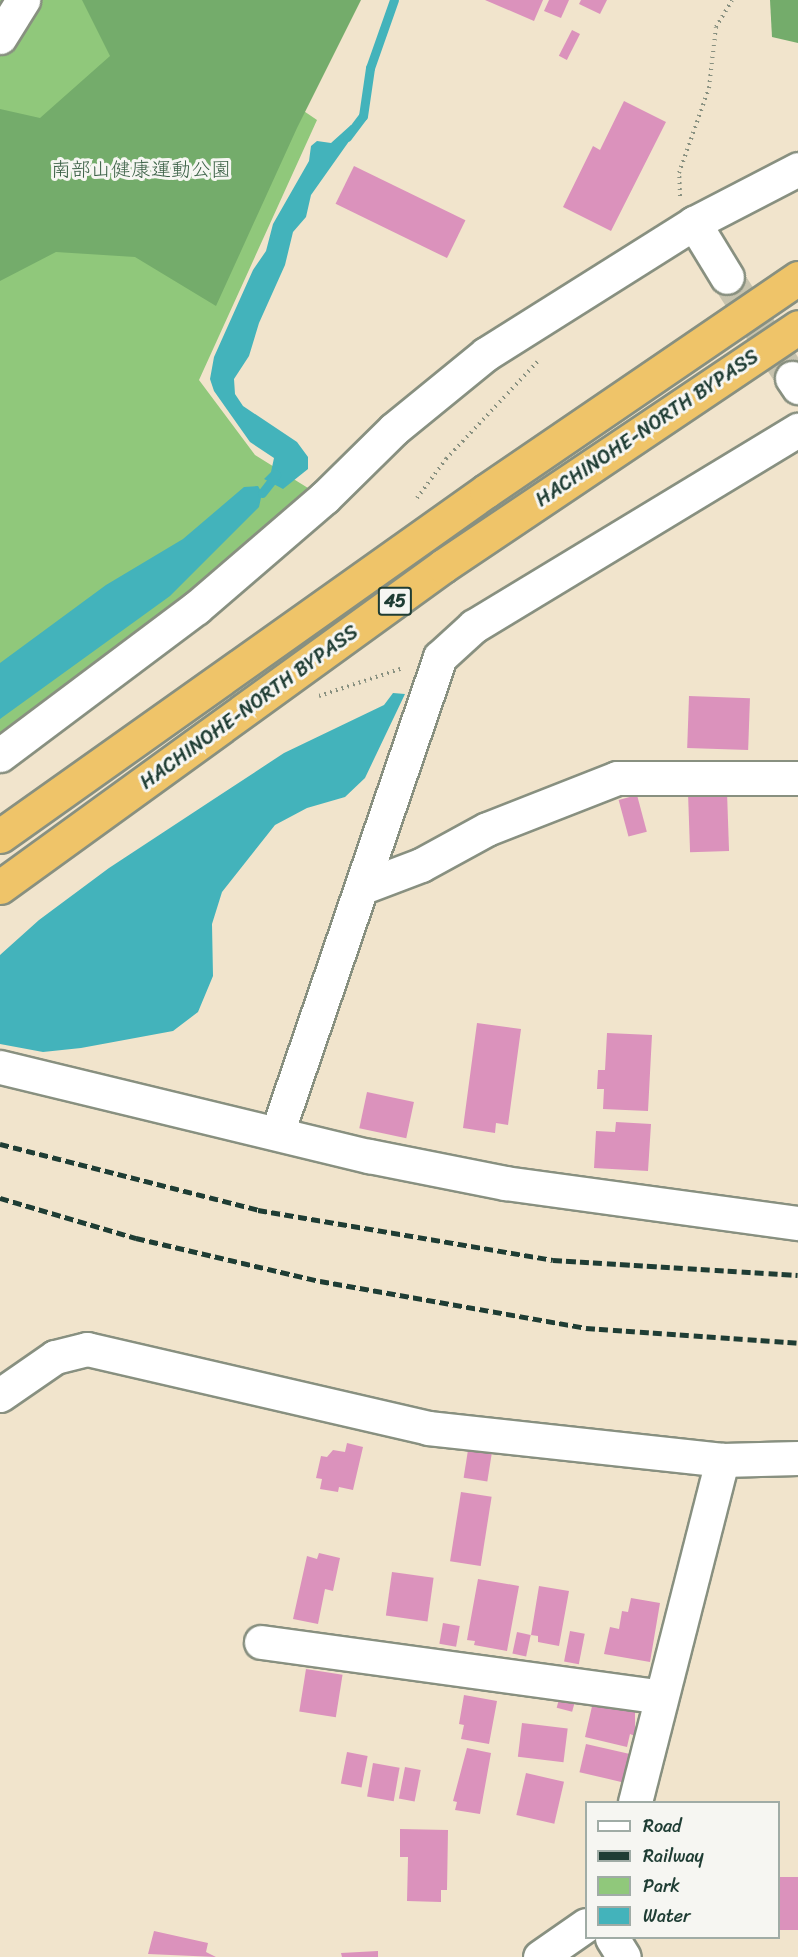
<!DOCTYPE html>
<html>
<head>
<meta charset="utf-8">
<style>
  body { margin:0 }
  #map { position:relative; width:798px; height:1957px; overflow:hidden; background:#f1e4cc; font-family:Sriracha,"Klee One",sans-serif }
  div>[style] { position:absolute }
  .green>* { inset:0; background:#90c87b }
  .forest>* { inset:0; background:#74ac6b }
  .water>* { inset:0; background:#43b3bb }
  .stream>* { height:9px; margin:-4.5px; padding:0 4.5px; transform-origin:4.5px; border-radius:4.5px; background:#43b3bb }
  .building>* { inset:0; background:#db92bc; transform-origin:0 0 }
  .minor-tunnel>* { height:33px; margin-top:-16.5px; transform-origin:0; background:repeating-linear-gradient(90deg,#c7c3ae 0 33px,transparent 0 49px) }
  .path>* { height:4px; margin-top:-2px; transform-origin:0; background:repeating-linear-gradient(90deg,#889080 0 1.5px,transparent 0 6px) }
  .roads { filter:drop-shadow(2px 0 #889080) drop-shadow(-2px 0 #889080) drop-shadow(0 2px #889080) drop-shadow(0 -2px #889080) }
  .minor>* { height:33px; margin:-16.5px; padding:0 16.5px; transform-origin:16.5px; border-radius:16.5px; background:#fff }
  .highway>* { height:33px; margin:-16.5px; padding:0 16.5px; transform-origin:16.5px; border-radius:16.5px; background:#efc469 }
  .rail>* { height:4.5px; margin-top:-2.25px; transform-origin:0; background:repeating-linear-gradient(90deg,#1f3d34 0 9px,transparent 0 13.5px) }
  span { translate:-50% -50%; white-space:nowrap; text-align:center; line-height:1.15; -webkit-text-stroke:6px #f6f6f2; paint-order:stroke }
  .shield-label span { padding:2px 4px; background:#f6f6f2; border:2px solid; border-radius:4px; -webkit-text-stroke-width:0 }
  .shield-label { font-size:18px; color:#1f3d34; font-weight:700 }
  .park-label { font-size:20px; color:#3b6046 }
  .street-label { font-size:20px; color:#1f3d34 }
  .legend { position:absolute; left:585px; top:1801px; width:195px; height:138px; box-sizing:border-box; background:#f6f6f2; border:2px solid #a0aca6; margin:0; padding:8px 10px; list-style:none; font-size:18px; color:#1f3d34 }
  .legend li { display:flex; align-items:center; gap:12px; height:30px }
  .legend b { width:30px; border:2px solid #a0aca6 }
</style>
</head>
<body>
<div id="map">
  <div class="green">
    <div style="clip-path:polygon(0 0,173px 0,214px 50px,317px 120px,199px 380px,255px 455px,324px 498px,0 755px)"></div>
  </div>
  <div class="forest">
    <div style="clip-path:polygon(82px 0,361px 0,297px 128px,216px 306px,135px 257px,56px 252px,0 281px,0 109px,40px 118px,110px 56px)"></div>
    <div style="clip-path:polygon(770px 0,798px 0,798px 43px,772px 37px)"></div>
  </div>
  <div class="water">
    <div style="clip-path:polygon(351px 125px,357px 130px,311px 195px,306px 217px,293px 232px,285px 265px,259px 323px,249px 356px,234px 379px,235px 394px,243px 406px,297px 442px,308px 457px,308px 469px,283px 489px,264px 479px,271px 472px,274px 458px,250px 442px,214px 391px,210px 379px,214px 357px,253px 270px,266px 251px,273px 224px,309px 161px,311px 146px,317px 141px,331px 143px)"></div>
    <div style="clip-path:polygon(258px 486px,262px 493px,259px 507px,170px 596px,0 719px,0 663px,106px 585px,183px 539px,244px 487px)"></div>
    <div style="clip-path:polygon(393px 693px,405px 694px,365px 778px,345px 797px,307px 808px,275px 825px,222px 892px,212px 924px,213px 976px,198px 1012px,173px 1031px,81px 1048px,43px 1052px,0 1044px,0 955px,39px 920px,109px 868px,217px 797px,284px 753px,384px 705px)"></div>
  </div>
  <div class="stream">
    <div style="left:347px;top:137px;width:26px;rotate:-53deg"></div>
    <div style="left:363px;top:116px;width:49px;rotate:-81.7deg"></div>
    <div style="left:370px;top:68px;width:72px;rotate:-70.6deg"></div>
    <div style="left:262px;top:493px;width:23px;rotate:-52deg"></div>
  </div>
  <div class="building">
    <div style="clip-path:polygon(485px 0,543px 0,534px 21px)"></div>
    <div style="clip-path:polygon(549px 0,569px 0,561px 18px,544px 11px)"></div>
    <div style="clip-path:polygon(581px 0,607px 0,600px 14px,579px 4px)"></div>
    <div style="left:572px;top:30px;width:9px;height:29px;rotate:27deg"></div>
    <div style="clip-path:polygon(624px 101px,666px 122px,611px 231px,563px 207px,593px 146px,600px 150px)"></div>
    <div style="left:354px;top:166px;width:124px;height:42px;rotate:26deg"></div>
    <div style="left:689px;top:696px;width:61px;height:52px;rotate:2deg"></div>
    <div style="left:727px;top:792px;width:59px;height:39px;rotate:88deg"></div>
    <div style="left:637px;top:795px;width:38px;height:19px;rotate:75deg"></div>
    <div style="clip-path:polygon(477px 1023px,521px 1029px,508px 1125px,496px 1123px,495px 1133px,463px 1128px)"></div>
    <div style="clip-path:polygon(607px 1033px,652px 1035px,648px 1111px,603px 1109px,604px 1089px,597px 1089px,598px 1070px,605px 1070px)"></div>
    <div style="left:367px;top:1092px;width:48px;height:37px;rotate:12deg"></div>
    <div style="clip-path:polygon(616px 1122px,651px 1124px,648px 1171px,594px 1168px,596px 1131px,615px 1132px)"></div>
    <div style="clip-path:polygon(347px 1443px,363px 1447px,353px 1490px,339px 1487px,338px 1492px,320px 1489px,322px 1479px,316px 1478px,321px 1456px,327px 1457px,333px 1450px,345px 1452px)"></div>
    <div style="left:468px;top:1450px;width:24px;height:28px;rotate:9deg"></div>
    <div style="left:461px;top:1492px;width:31px;height:70px;rotate:9deg"></div>
    <div style="clip-path:polygon(319px 1553px,340px 1558px,333px 1591px,325px 1589px,318px 1624px,293px 1619px,307px 1556px,317px 1559px)"></div>
    <div style="left:392px;top:1572px;width:42px;height:44px;rotate:8deg"></div>
    <div style="clip-path:polygon(478px 1579px,519px 1586px,507px 1651px,474px 1645px,475px 1641px,467px 1640px)"></div>
    <div style="clip-path:polygon(539px 1586px,569px 1591px,559px 1646px,538px 1642px,538px 1636px,531px 1635px)"></div>
    <div style="clip-path:polygon(631px 1598px,660px 1603px,650px 1662px,604px 1654px,610px 1627px,619px 1629px,622px 1611px,628px 1612px)"></div>
    <div style="left:443px;top:1623px;width:17px;height:21px;rotate:10deg"></div>
    <div style="left:570px;top:1631px;width:15px;height:31px;rotate:11deg"></div>
    <div style="left:517px;top:1632px;width:14px;height:22px;rotate:12deg"></div>
    <div style="left:306px;top:1669px;width:37px;height:43px;rotate:9deg"></div>
    <div style="clip-path:polygon(464px 1695px,497px 1701px,489px 1744px,461px 1739px,464px 1725px,459px 1724px)"></div>
    <div style="left:559px;top:1699px;width:16px;height:9px;rotate:15deg"></div>
    <div style="clip-path:polygon(593px 1702px,635px 1712px,635px 1736px,630px 1734px,627px 1747px,585px 1737px)"></div>
    <div style="left:522px;top:1723px;width:46px;height:34px;rotate:7deg"></div>
    <div style="left:586px;top:1744px;width:45px;height:29px;rotate:13deg"></div>
    <div style="clip-path:polygon(467px 1748px,491px 1753px,480px 1814px,455px 1810px,457px 1802px,453px 1801px)"></div>
    <div style="left:347px;top:1752px;width:21px;height:32px;rotate:11deg"></div>
    <div style="left:373px;top:1763px;width:27px;height:34px;rotate:10deg"></div>
    <div style="left:405px;top:1767px;width:16px;height:32px;rotate:11deg"></div>
    <div style="left:526px;top:1773px;width:39px;height:43px;rotate:13deg"></div>
    <div style="clip-path:polygon(400px 1829px,448px 1830px,447px 1890px,441px 1890px,441px 1902px,407px 1901px,408px 1857px,400px 1857px)"></div>
    <div style="left:798px;top:1877px;width:53px;height:20px;rotate:90deg"></div>
    <div style="clip-path:polygon(154px 1931px,208px 1943px,206px 1952px,216px 1957px,148px 1954px)"></div>
    <div style="clip-path:polygon(378px 1951px,378px 1957px,342px 1957px,341px 1953px)"></div>
  </div>
  <div class="minor-tunnel">
    <div style="left:727px;top:277px;width:120px;rotate:57.2deg"></div>
  </div>
  <div class="path">
    <div style="left:680px;top:196px;width:23px;rotate:-92deg"></div>
    <div style="left:679px;top:173px;width:90px;rotate:-70.6deg"></div>
    <div style="left:709px;top:88px;width:61px;rotate:-83.5deg"></div>
    <div style="left:716px;top:27px;width:31px;rotate:-59deg"></div>
    <div style="left:417px;top:498px;width:49px;rotate:-53.4deg"></div>
    <div style="left:446px;top:459px;width:136px;rotate:-46.8deg"></div>
    <div style="left:319px;top:696px;width:89px;rotate:-18.4deg"></div>
  </div>
  <div class="roads">
    <div class="minor">
      <div style="left:0;top:37px;width:44px;rotate:-58.1deg"></div>
      <div style="left:694px;top:223px;width:63px;rotate:58.6deg"></div>
      <div style="left:792px;top:378px;width:11px;rotate:56deg"></div>
      <div style="left:0;top:755px;width:245px;rotate:-36.9deg"></div>
      <div style="left:196px;top:608px;width:169px;rotate:-40.7deg"></div>
      <div style="left:324px;top:498px;width:98px;rotate:-44.6deg"></div>
      <div style="left:394px;top:429px;width:119px;rotate:-39.2deg"></div>
      <div style="left:486px;top:354px;width:246px;rotate:-32.2deg"></div>
      <div style="left:694px;top:223px;width:117px;rotate:-27.4deg"></div>
      <div style="left:363px;top:887px;width:62px;rotate:-20.8deg"></div>
      <div style="left:421px;top:865px;width:75px;rotate:-28.6deg"></div>
      <div style="left:487px;top:829px;width:140px;rotate:-21.4deg"></div>
      <div style="left:617px;top:778px;width:181px"></div>
      <div style="left:0;top:1067px;width:380px;rotate:13.6deg"></div>
      <div style="left:369px;top:1156px;width:139px;rotate:11.2deg"></div>
      <div style="left:505px;top:1183px;width:296px;rotate:7.8deg"></div>
      <div style="left:277px;top:1133px;width:503px;rotate:-71.1deg"></div>
      <div style="left:440px;top:657px;width:46px;rotate:-42.4deg"></div>
      <div style="left:474px;top:626px;width:379px;rotate:-31.2deg"></div>
      <div style="left:0;top:1395px;width:67px;rotate:-34.6deg"></div>
      <div style="left:55px;top:1357px;width:33px;rotate:-14deg"></div>
      <div style="left:87px;top:1349px;width:350px;rotate:13deg"></div>
      <div style="left:428px;top:1428px;width:296px;rotate:6.2deg"></div>
      <div style="left:722px;top:1460px;width:76px;rotate:-1.5deg"></div>
      <div style="left:261px;top:1642px;width:403px;rotate:7.8deg"></div>
      <div style="left:635px;top:1802px;width:353px;rotate:-75.7deg"></div>
      <div style="left:612px;top:1938px;width:22px;rotate:58deg"></div>
      <div style="left:540px;top:1957px;width:56px;rotate:-34.8deg"></div>
    </div>
    <div class="highway">
      <div style="left:0;top:836px;width:596px;rotate:-35.37deg"></div>
      <div style="left:486px;top:491px;width:378px;rotate:-34.3deg"></div>
      <div style="left:0;top:887px;width:547px;rotate:-35.93deg"></div>
      <div style="left:443px;top:566px;width:428px;rotate:-33.9deg"></div>
    </div>
  </div>
  <div class="rail">
    <div style="left:0;top:1144px;width:266px;rotate:14.3deg"></div>
    <div style="left:258px;top:1210px;width:299px;rotate:9.6deg"></div>
    <div style="left:553px;top:1260px;width:245px;rotate:3.5deg"></div>
    <div style="left:0;top:1198px;width:142px;rotate:16.4deg"></div>
    <div style="left:136px;top:1238px;width:189px;rotate:13.2deg"></div>
    <div style="left:320px;top:1281px;width:270px;rotate:10deg"></div>
    <div style="left:586px;top:1328px;width:213px;rotate:4deg"></div>
  </div>
  <div class="shield-label">
    <span style="left:395px;top:601px">45</span>
  </div>
  <div class="park-label">
    <span style="left:141px;top:169px">南部山健康運動公園</span>
  </div>
  <div class="street-label">
    <span style="left:647px;top:428px;rotate:-34deg">HACHINOHE-NORTH BYPASS</span>
    <span style="left:249px;top:707px;rotate:-36deg">HACHINOHE-NORTH BYPASS</span>
  </div>
  <ul class="legend">
  <li><b style="height:8px;background:#fff"></b>Road</li>
  <li><b style="height:8px;background:#1f3d34"></b>Railway</li>
  <li><b style="height:16px;background:#90c87b"></b>Park</li>
  <li><b style="height:16px;background:#43b3bb"></b>Water</li>
  </ul>
</div>
</body>
</html>
